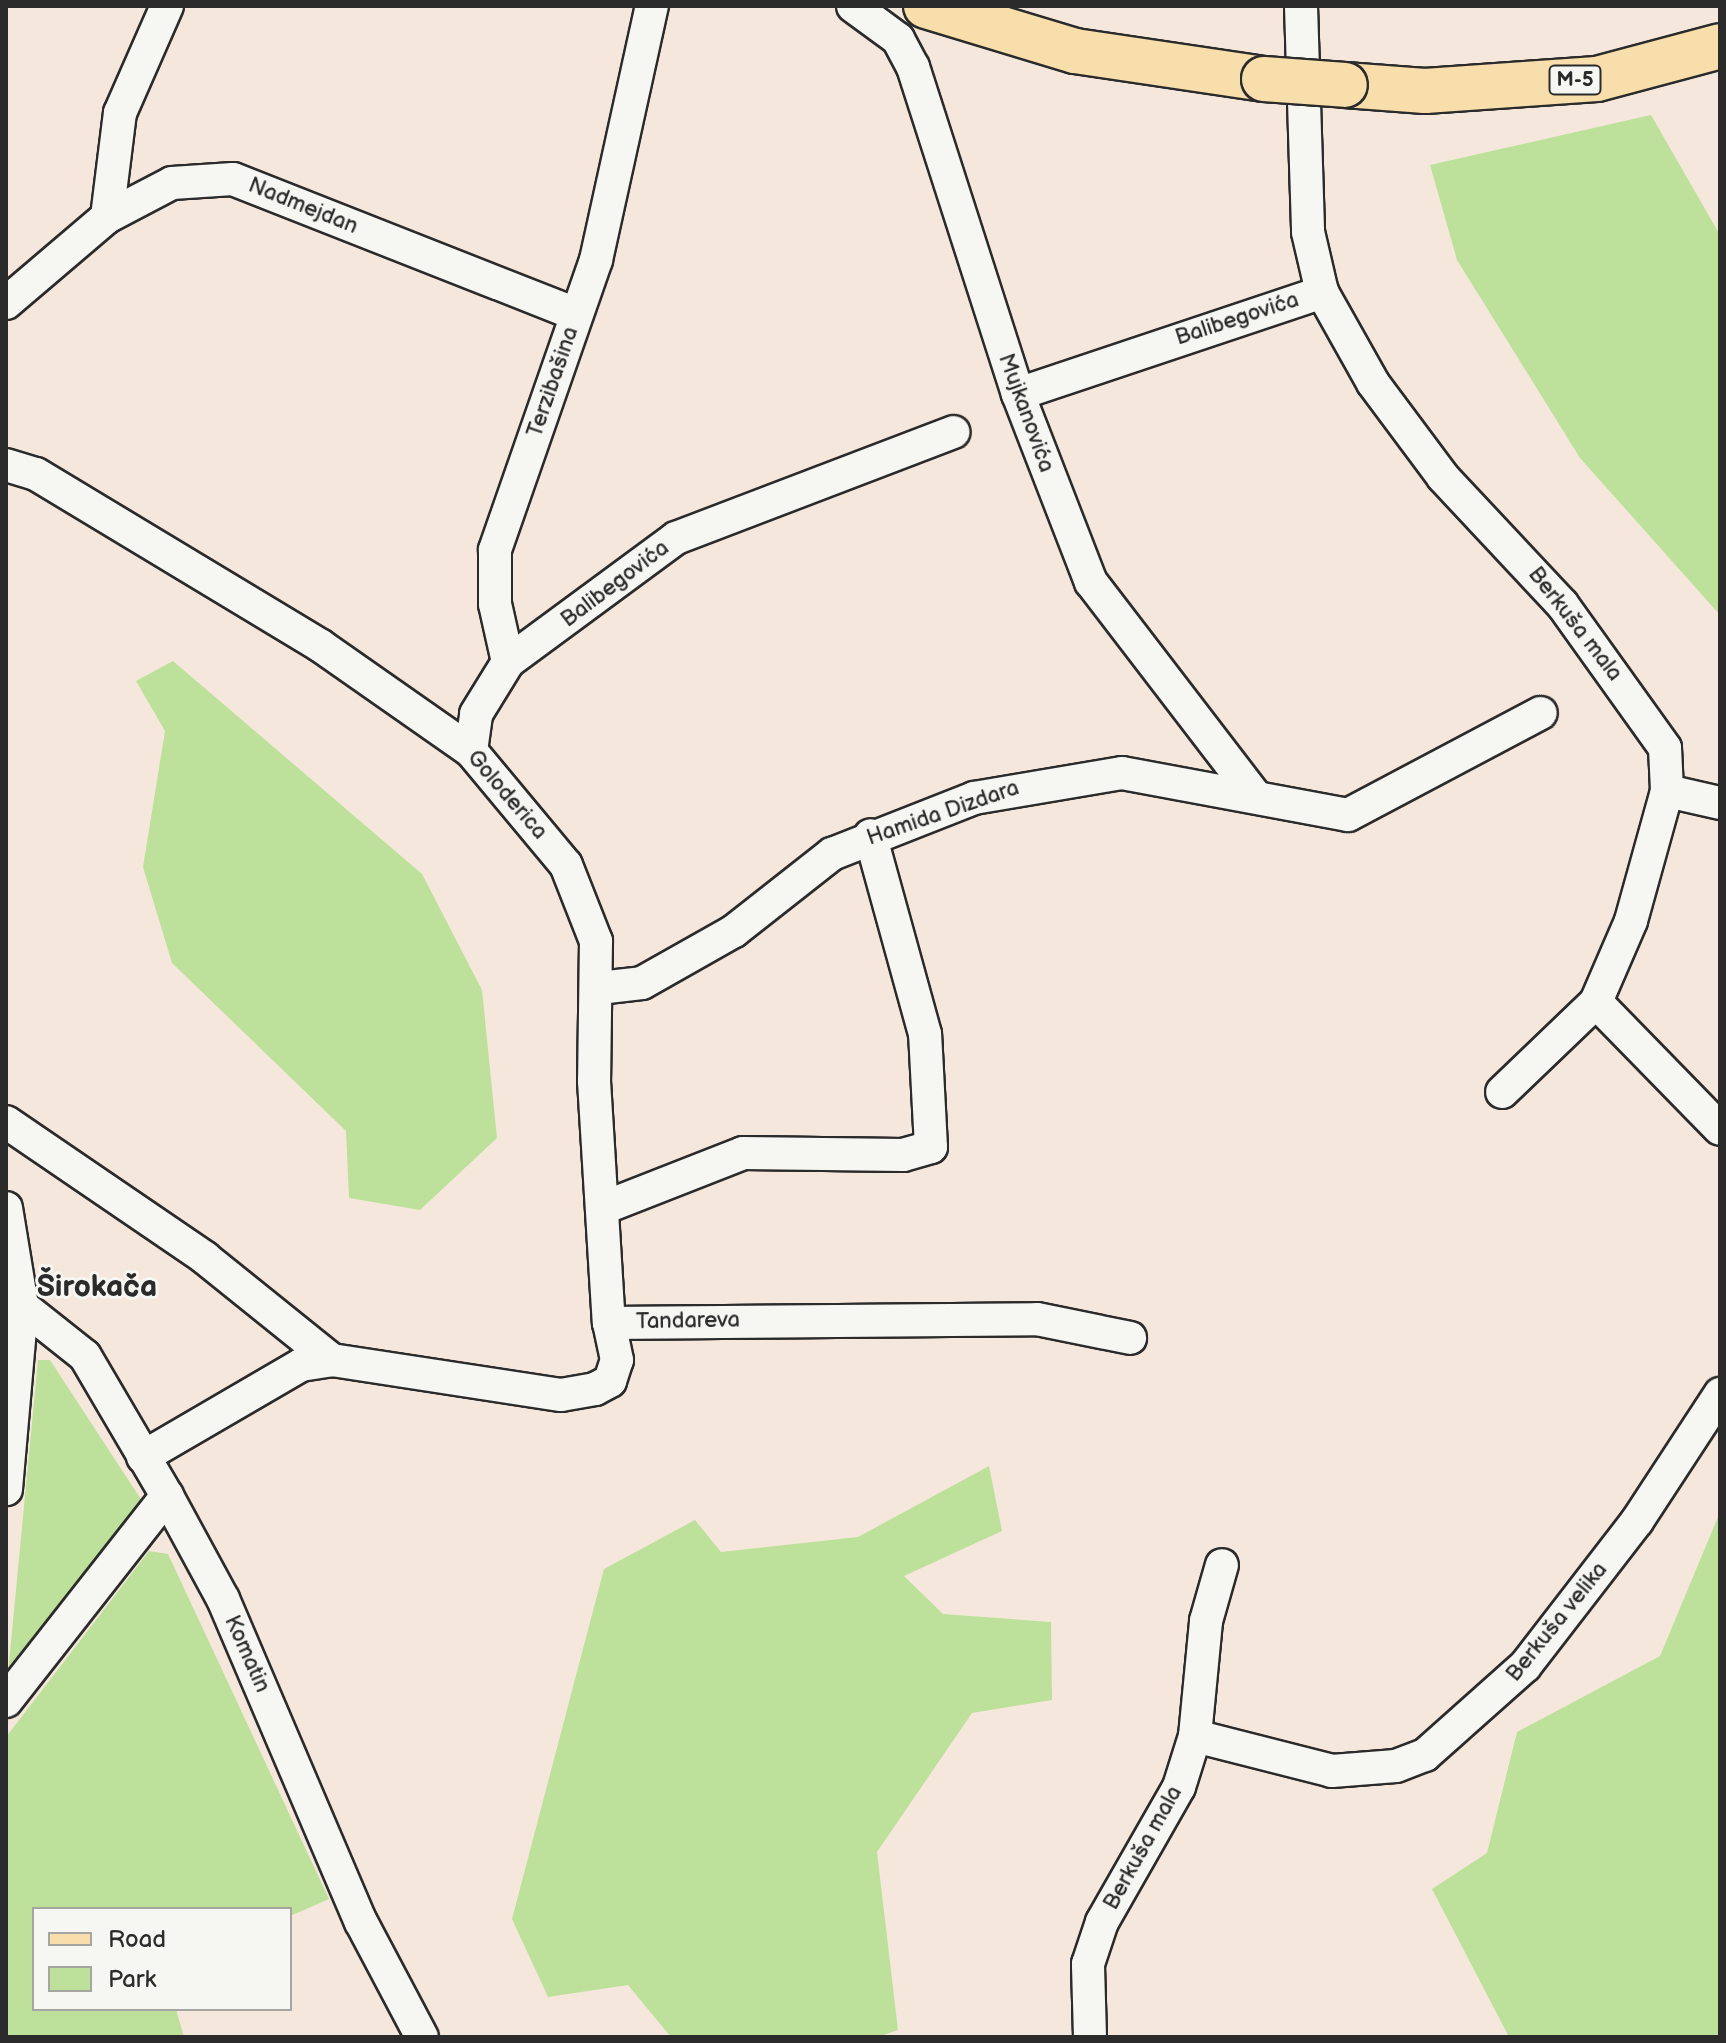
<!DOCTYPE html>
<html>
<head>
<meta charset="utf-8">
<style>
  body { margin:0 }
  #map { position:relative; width:1726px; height:2043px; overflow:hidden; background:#f6e7dc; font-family:"Balsamiq Sans",sans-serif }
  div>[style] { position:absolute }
  .green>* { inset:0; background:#bde19b }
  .roads { filter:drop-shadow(2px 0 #2b2b2b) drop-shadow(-2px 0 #2b2b2b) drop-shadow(0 2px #2b2b2b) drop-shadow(0 -2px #2b2b2b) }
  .minor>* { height:32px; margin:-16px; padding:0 16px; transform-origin:16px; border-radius:16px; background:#f6f6f2 }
  .primary>* { height:44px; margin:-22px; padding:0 22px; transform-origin:22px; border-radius:22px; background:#f8deab }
  .bridges { filter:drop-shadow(2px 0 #2b2b2b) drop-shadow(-2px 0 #2b2b2b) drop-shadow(0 2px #2b2b2b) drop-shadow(0 -2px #2b2b2b) }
  .primary-bridge>* { height:44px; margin:-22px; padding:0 22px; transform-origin:22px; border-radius:22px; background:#f8deab }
  span { translate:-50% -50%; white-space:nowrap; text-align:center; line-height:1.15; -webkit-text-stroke:6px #f6f6f2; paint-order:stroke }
  .shield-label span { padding:2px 6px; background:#f6f6f2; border:2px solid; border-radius:6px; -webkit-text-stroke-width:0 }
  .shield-label { font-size:20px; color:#2b2b2b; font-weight:700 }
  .street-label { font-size:22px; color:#2b2b2b }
  .district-label { font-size:30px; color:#2b2b2b; font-weight:700 }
  .frame { position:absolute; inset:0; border:8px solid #2b2b2b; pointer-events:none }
  .legend { position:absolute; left:32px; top:1907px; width:260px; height:104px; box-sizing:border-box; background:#f6f6f2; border:2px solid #a5a5a2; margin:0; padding:10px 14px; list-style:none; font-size:24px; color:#2b2b2b }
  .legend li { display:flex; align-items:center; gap:16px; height:40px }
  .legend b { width:40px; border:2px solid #a5a5a2 }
</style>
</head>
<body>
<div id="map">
  <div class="green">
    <div style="clip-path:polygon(1651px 115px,1720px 235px,1720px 615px,1580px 458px,1457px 260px,1430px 165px)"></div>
    <div style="clip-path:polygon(173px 661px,422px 874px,482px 990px,497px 1138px,420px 1210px,349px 1198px,346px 1131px,172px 963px,143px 867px,165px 731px,136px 681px)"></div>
    <div style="clip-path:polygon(38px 1360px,50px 1360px,150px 1513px,6px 1694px)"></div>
    <div style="clip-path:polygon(989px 1466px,1002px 1531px,904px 1576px,943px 1614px,1051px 1622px,1052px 1700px,972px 1713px,877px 1852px,898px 2030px,878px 2037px,671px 2037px,628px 1985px,548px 1997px,512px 1919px,604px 1569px,695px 1520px,721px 1552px,858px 1537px)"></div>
    <div style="clip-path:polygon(1720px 1512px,1720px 2037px,1509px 2037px,1432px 1889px,1487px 1853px,1517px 1732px,1660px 1656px)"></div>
    <div style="clip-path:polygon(149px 1551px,168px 1554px,329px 1899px,290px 1916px,290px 1909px,34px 1909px,34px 2009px,176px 2009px,184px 2037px,6px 2037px,6px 1737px)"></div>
  </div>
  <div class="roads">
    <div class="minor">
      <div style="left:853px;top:6px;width:56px;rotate:36.3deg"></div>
      <div style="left:898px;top:39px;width:32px;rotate:62deg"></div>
      <div style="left:913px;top:67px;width:343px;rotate:72.2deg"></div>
      <div style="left:1018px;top:394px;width:202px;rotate:68.8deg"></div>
      <div style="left:1091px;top:582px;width:271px;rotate:52.5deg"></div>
      <div style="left:1301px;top:6px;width:226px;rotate:88.2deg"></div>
      <div style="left:1308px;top:232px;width:62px;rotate:76.9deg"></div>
      <div style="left:1322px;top:292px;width:104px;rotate:60.7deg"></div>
      <div style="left:1373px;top:383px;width:117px;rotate:53.3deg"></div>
      <div style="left:1443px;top:477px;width:174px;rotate:46.9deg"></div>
      <div style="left:1562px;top:604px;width:177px;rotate:54.4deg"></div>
      <div style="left:1665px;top:748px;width:43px;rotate:87.3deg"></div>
      <div style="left:1667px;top:791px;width:135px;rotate:105.5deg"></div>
      <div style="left:1631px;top:921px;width:88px;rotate:113.4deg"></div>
      <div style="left:1596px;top:1002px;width:130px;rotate:136.2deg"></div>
      <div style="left:107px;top:217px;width:105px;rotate:-82.9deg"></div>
      <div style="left:120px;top:113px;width:117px;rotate:-66.3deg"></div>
      <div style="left:6px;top:303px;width:133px;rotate:-40.4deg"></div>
      <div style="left:107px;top:217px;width:73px;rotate:-27.6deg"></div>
      <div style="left:172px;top:183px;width:61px;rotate:-3.8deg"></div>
      <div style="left:233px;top:179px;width:369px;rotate:21.5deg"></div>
      <div style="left:1018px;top:394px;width:321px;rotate:-18.5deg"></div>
      <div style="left:6px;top:465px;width:31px;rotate:17deg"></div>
      <div style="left:36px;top:474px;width:333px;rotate:31.1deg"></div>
      <div style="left:321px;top:646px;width:183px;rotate:35deg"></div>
      <div style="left:471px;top:751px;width:148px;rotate:50.2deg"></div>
      <div style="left:566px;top:865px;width:82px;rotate:68.5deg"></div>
      <div style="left:596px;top:941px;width:140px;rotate:90.8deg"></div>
      <div style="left:594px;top:1081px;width:242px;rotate:86.5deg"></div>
      <div style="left:508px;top:662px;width:209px;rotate:-36.4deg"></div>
      <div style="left:676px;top:538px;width:297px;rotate:-20.9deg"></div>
      <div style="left:471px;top:751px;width:37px;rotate:-82deg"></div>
      <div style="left:476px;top:714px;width:61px;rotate:-58.4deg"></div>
      <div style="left:508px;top:662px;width:59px;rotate:-102.6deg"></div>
      <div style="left:495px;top:604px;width:54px;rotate:-90deg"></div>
      <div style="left:495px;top:550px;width:307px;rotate:-70.8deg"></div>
      <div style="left:596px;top:260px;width:260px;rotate:-77.6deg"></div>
      <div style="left:1667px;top:791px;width:54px;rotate:12.8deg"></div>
      <div style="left:599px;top:988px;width:43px;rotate:-6.6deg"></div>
      <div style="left:642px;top:983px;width:106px;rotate:-29.5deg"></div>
      <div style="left:734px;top:931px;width:125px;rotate:-38.2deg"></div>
      <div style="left:832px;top:854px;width:153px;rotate:-21.5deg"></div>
      <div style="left:974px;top:798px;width:150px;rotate:-9.6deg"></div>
      <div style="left:1122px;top:773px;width:230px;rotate:10.5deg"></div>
      <div style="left:1348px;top:815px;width:218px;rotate:-27.9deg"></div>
      <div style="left:1596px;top:1002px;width:177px;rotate:45.7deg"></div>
      <div style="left:6px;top:1122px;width:241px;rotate:34.3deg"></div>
      <div style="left:205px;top:1258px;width:163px;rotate:38.8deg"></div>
      <div style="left:6px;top:1208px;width:99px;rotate:80.7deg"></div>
      <div style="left:22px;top:1306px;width:184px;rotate:95deg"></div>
      <div style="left:603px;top:1208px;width:150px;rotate:-21.4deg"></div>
      <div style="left:743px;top:1153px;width:160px;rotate:0.7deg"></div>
      <div style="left:903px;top:1155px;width:29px;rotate:-16deg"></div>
      <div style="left:931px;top:1147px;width:113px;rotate:-93deg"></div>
      <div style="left:925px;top:1034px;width:206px;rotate:-105.4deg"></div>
      <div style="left:22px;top:1306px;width:80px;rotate:38.4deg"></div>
      <div style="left:85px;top:1356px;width:162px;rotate:59.6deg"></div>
      <div style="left:167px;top:1496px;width:117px;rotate:61.5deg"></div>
      <div style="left:223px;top:1599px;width:351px;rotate:66.9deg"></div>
      <div style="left:361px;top:1922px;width:130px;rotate:62.1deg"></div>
      <div style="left:143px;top:1457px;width:183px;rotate:-30.2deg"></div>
      <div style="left:301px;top:1365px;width:31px;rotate:-9deg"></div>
      <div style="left:332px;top:1360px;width:232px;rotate:8.7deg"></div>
      <div style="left:561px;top:1395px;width:35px;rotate:-10deg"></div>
      <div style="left:595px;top:1389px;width:17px;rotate:-28deg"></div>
      <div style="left:610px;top:1381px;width:22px;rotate:-72deg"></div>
      <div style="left:617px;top:1360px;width:38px;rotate:-102deg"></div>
      <div style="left:609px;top:1323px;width:428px;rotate:-0.5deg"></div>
      <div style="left:1037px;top:1319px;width:95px;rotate:11.5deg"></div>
      <div style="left:6px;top:1701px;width:261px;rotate:-51.9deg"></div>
      <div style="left:1195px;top:1736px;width:141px;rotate:14.3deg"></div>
      <div style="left:1332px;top:1771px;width:64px;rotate:-4.5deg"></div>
      <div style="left:1396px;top:1766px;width:31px;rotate:-21deg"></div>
      <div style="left:1425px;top:1755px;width:134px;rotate:-41.7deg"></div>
      <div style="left:1525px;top:1666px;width:183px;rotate:-52.3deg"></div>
      <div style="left:1637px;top:1521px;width:152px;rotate:-56.8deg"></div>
      <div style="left:1090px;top:2037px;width:73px;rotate:-91.6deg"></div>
      <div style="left:1088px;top:1964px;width:44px;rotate:-71.6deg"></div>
      <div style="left:1102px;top:1922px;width:155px;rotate:-60.3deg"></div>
      <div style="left:1179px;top:1787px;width:53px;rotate:-72.6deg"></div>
      <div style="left:1195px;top:1736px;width:116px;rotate:-84.5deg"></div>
      <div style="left:1206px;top:1621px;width:58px;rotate:-74.1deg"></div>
    </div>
    <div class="primary">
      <div style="left:926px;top:6px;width:156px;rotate:16.8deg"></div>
      <div style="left:1075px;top:51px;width:191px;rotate:8.4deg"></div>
      <div style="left:1345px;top:85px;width:80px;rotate:4.3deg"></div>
      <div style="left:1425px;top:91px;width:172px;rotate:-4deg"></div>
      <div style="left:1597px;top:79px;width:127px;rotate:-15deg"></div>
    </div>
  </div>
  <div class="bridges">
    <div class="primary-bridge">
      <div style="left:1264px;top:79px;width:81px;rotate:4.2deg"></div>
    </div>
  </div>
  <div class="shield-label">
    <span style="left:1575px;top:80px">M-5</span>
  </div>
  <div class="street-label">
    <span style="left:303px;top:206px;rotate:22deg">Nadmejdan</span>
    <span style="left:1237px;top:319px;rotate:-18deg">Balibegovića</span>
    <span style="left:553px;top:382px;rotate:-71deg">Terzibašina</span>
    <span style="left:1026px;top:413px;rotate:70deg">Mujkanovića</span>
    <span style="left:615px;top:584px;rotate:-37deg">Balibegovića</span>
    <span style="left:1575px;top:624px;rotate:52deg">Berkuša mala</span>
    <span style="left:507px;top:795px;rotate:49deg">Goloderica</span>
    <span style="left:943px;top:813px;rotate:-19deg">Hamida Dizdara</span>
    <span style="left:688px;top:1321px;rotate:-1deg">Tandareva</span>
    <span style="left:1557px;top:1622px;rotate:-51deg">Berkuša velika</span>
    <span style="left:247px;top:1654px;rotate:66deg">Komatin</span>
    <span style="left:1143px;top:1848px;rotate:-61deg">Berkuša mala</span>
  </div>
  <div class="district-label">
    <span style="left:97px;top:1287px">Širokača</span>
  </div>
  <div class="frame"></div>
  <ul class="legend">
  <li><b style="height:10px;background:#f8deab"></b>Road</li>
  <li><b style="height:22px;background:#bde19b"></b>Park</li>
  </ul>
</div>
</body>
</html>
